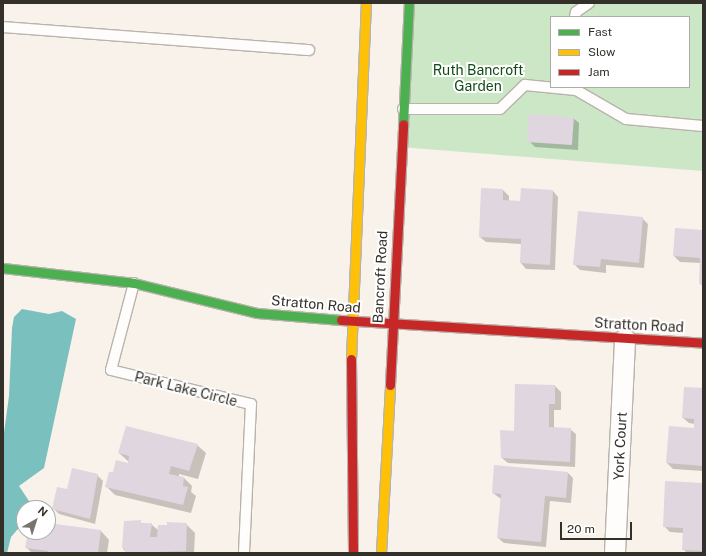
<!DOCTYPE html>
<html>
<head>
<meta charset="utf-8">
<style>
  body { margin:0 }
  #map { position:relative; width:706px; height:556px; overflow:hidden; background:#f8f2ea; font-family:"Public Sans",sans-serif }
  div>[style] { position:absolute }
  .green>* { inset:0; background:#cbe7c6 }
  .water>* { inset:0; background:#79c0bf }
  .shadow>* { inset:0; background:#0003 }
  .building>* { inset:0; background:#dfd6df; transform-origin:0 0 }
  .roads { filter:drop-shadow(1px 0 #b8b3ad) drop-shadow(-1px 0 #b8b3ad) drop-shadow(0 1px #b8b3ad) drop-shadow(0 -1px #b8b3ad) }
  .lane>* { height:10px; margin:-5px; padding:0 5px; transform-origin:5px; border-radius:5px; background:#fefdfc }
  .street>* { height:20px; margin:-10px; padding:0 10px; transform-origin:10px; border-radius:10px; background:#fefdfc }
  .fast>* { height:9px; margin:-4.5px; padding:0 4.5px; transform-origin:4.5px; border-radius:4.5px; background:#4caf50 }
  .slow>* { height:9px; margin:-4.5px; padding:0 4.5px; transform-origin:4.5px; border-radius:4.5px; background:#ffc107 }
  .jam>* { height:9px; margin:-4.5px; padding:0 4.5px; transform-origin:4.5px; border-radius:4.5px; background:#c62828 }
  span { translate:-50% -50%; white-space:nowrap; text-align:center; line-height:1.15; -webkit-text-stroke:4px #fff; paint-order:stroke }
  .park-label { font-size:14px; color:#124b19 }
  .street-label { font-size:14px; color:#332f29 }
  .frame { position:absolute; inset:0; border:4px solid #332f29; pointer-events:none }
  .legend { position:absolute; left:550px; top:16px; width:140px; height:72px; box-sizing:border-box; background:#fff; border:1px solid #adaca9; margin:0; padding:5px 7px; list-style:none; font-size:12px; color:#332f29 }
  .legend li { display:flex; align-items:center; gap:8px; height:20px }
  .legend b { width:20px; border:1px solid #adaca9 }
  .north { position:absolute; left:16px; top:500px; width:40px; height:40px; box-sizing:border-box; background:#fff; border:1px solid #adaca9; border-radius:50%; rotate:39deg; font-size:11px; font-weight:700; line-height:16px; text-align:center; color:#332f29 }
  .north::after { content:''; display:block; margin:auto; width:14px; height:18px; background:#78736d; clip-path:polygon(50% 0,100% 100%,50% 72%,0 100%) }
  .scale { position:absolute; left:560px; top:522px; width:72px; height:18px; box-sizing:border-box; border:2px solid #332f29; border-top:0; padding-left:5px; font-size:12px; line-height:14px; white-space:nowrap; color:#332f29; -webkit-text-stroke:3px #fff; paint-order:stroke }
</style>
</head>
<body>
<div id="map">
  <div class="green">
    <div style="clip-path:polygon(evenodd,409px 3px,703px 3px,703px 171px,401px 147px,409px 3px,551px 17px,689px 17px,689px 87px,551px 87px,551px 17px)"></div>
  </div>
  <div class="water">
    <div style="clip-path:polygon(22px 309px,49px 314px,62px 311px,76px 319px,44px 468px,19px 486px,33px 507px,24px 508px,24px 522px,11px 537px,7px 553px,3px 553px,3px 440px,9px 396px,12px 328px,14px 317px)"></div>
  </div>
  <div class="shadow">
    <div style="clip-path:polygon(573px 118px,579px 123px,578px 150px,535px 147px,529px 141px)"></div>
    <div style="clip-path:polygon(482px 189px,503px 190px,509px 196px,509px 201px,521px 202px,553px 191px,558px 197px,555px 270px,526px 269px,521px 263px,521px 244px,486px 242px,480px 237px)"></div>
    <div style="clip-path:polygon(642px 218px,648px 224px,644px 268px,606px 265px,606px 273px,580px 270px,574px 264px)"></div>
    <div style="clip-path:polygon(703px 231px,703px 287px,700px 283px,701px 263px,680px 262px,674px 256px)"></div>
    <div style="clip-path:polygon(555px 386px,561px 392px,561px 410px,554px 410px,554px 428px,570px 429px,576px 434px,575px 467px,508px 463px,502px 458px,515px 432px)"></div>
    <div style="clip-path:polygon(703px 389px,703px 471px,673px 469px,667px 463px,695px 429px,695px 424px,689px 423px,683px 418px)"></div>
    <div style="clip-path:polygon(197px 445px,206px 453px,198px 479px,179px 474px,179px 477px,184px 478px,192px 486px,191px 492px,196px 496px,191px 513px,115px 495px,106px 486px,114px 473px,129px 465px,129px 462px,119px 453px)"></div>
    <div style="clip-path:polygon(568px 473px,573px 478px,571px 503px,550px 501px,546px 547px,504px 543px,498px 538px,501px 499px,493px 493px)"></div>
    <div style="clip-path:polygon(97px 475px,103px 481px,95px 524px,59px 514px,53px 508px,68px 490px)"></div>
    <div style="clip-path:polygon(703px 484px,703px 553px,687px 553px,683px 549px,684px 533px,670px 532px,664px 526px)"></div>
    <div style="clip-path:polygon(125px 522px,151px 524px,159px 531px,186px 524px,195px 533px,194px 553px,126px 553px,123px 548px)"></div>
    <div style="clip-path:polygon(48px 524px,101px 531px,109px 540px,107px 553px,32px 553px,26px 547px,29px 532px,48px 532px)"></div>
  </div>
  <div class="building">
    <div style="left:529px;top:114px;width:45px;height:28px;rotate:4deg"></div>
    <div style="clip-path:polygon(481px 188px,503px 189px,503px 200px,520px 201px,521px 188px,553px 190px,550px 265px,520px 263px,521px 239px,479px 237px)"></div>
    <div style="clip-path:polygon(578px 211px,643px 217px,639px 263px,601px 259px,600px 267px,573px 265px)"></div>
    <div style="clip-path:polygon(675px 228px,703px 230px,703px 284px,699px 284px,700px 258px,673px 256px)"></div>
    <div style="clip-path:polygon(515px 384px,555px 385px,555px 404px,549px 404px,549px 427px,571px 428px,570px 462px,501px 458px,500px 430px,514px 431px)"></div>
    <div style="clip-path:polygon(684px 387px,703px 388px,703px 466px,666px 463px,669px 426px,694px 428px,694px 419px,682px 418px)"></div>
    <div style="clip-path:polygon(126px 426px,198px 444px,189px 471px,171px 466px,169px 474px,184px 477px,183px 486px,188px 487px,183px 505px,105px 487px,109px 472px,113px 472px,116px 460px,128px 463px,129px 456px,118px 453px)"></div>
    <div style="clip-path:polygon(494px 465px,568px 472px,566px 498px,545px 496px,541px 542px,497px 538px,501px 494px,492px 493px)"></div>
    <div style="clip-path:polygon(72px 468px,98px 474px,90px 519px,52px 509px,57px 487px,67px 489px)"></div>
    <div style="clip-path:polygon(665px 481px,703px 483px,703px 551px,682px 550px,683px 528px,663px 527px)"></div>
    <div style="clip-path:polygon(141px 520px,141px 524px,152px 523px,150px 537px,157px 537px,158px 525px,167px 525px,167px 522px,187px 523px,186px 551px,125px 553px,125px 549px,122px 548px,124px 521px)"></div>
    <div style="clip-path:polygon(48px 523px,101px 530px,98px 553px,48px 553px,48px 551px,25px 548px,28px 532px,48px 532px)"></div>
  </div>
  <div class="roads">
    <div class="lane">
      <div style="left:575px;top:17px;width:5px;rotate:-79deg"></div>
      <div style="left:576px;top:12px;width:16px;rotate:-35deg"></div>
      <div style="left:3px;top:27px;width:307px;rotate:4.3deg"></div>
      <div style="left:403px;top:109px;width:97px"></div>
      <div style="left:500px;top:109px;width:35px;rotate:-44deg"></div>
      <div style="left:525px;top:85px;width:51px;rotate:5.6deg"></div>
      <div style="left:576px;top:90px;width:58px;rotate:30.1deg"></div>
      <div style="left:626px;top:119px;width:77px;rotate:5.2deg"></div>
      <div style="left:134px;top:283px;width:90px;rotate:104.8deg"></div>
      <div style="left:111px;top:370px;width:144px;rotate:13.7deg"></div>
      <div style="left:251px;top:404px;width:149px;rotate:92.7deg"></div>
    </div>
    <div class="street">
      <div style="left:615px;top:553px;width:214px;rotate:-87.3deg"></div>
    </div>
    <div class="fast">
      <div style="left:403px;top:124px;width:121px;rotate:-87.2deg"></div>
      <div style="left:3px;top:268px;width:132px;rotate:6.5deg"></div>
      <div style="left:134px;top:283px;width:127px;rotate:13.7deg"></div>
      <div style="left:257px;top:313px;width:84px;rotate:4.8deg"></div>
    </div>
    <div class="slow">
      <div style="left:351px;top:359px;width:356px;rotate:-87.6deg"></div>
      <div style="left:381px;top:553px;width:168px;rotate:-86.9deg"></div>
    </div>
    <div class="jam">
      <div style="left:341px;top:320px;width:363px;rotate:3.6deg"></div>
      <div style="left:351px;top:359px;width:194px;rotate:89.4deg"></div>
      <div style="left:390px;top:385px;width:261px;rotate:-87.1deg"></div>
    </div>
  </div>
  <div class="park-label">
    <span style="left:478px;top:78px">Ruth Bancroft<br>Garden</span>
  </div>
  <div class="street-label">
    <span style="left:380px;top:277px;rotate:-87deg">Bancroft Road</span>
    <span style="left:316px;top:304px;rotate:5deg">Stratton Road</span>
    <span style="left:639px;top:325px;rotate:3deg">Stratton Road</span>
    <span style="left:186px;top:389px;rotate:14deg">Park Lake Circle</span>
    <span style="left:620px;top:446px;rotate:-87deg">York Court</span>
  </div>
  <div class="frame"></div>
  <ul class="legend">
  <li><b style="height:5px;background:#4caf50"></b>Fast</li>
  <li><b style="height:5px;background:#ffc107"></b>Slow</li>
  <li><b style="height:5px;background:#c62828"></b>Jam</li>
  </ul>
  <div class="north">N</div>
  <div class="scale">20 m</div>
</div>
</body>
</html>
